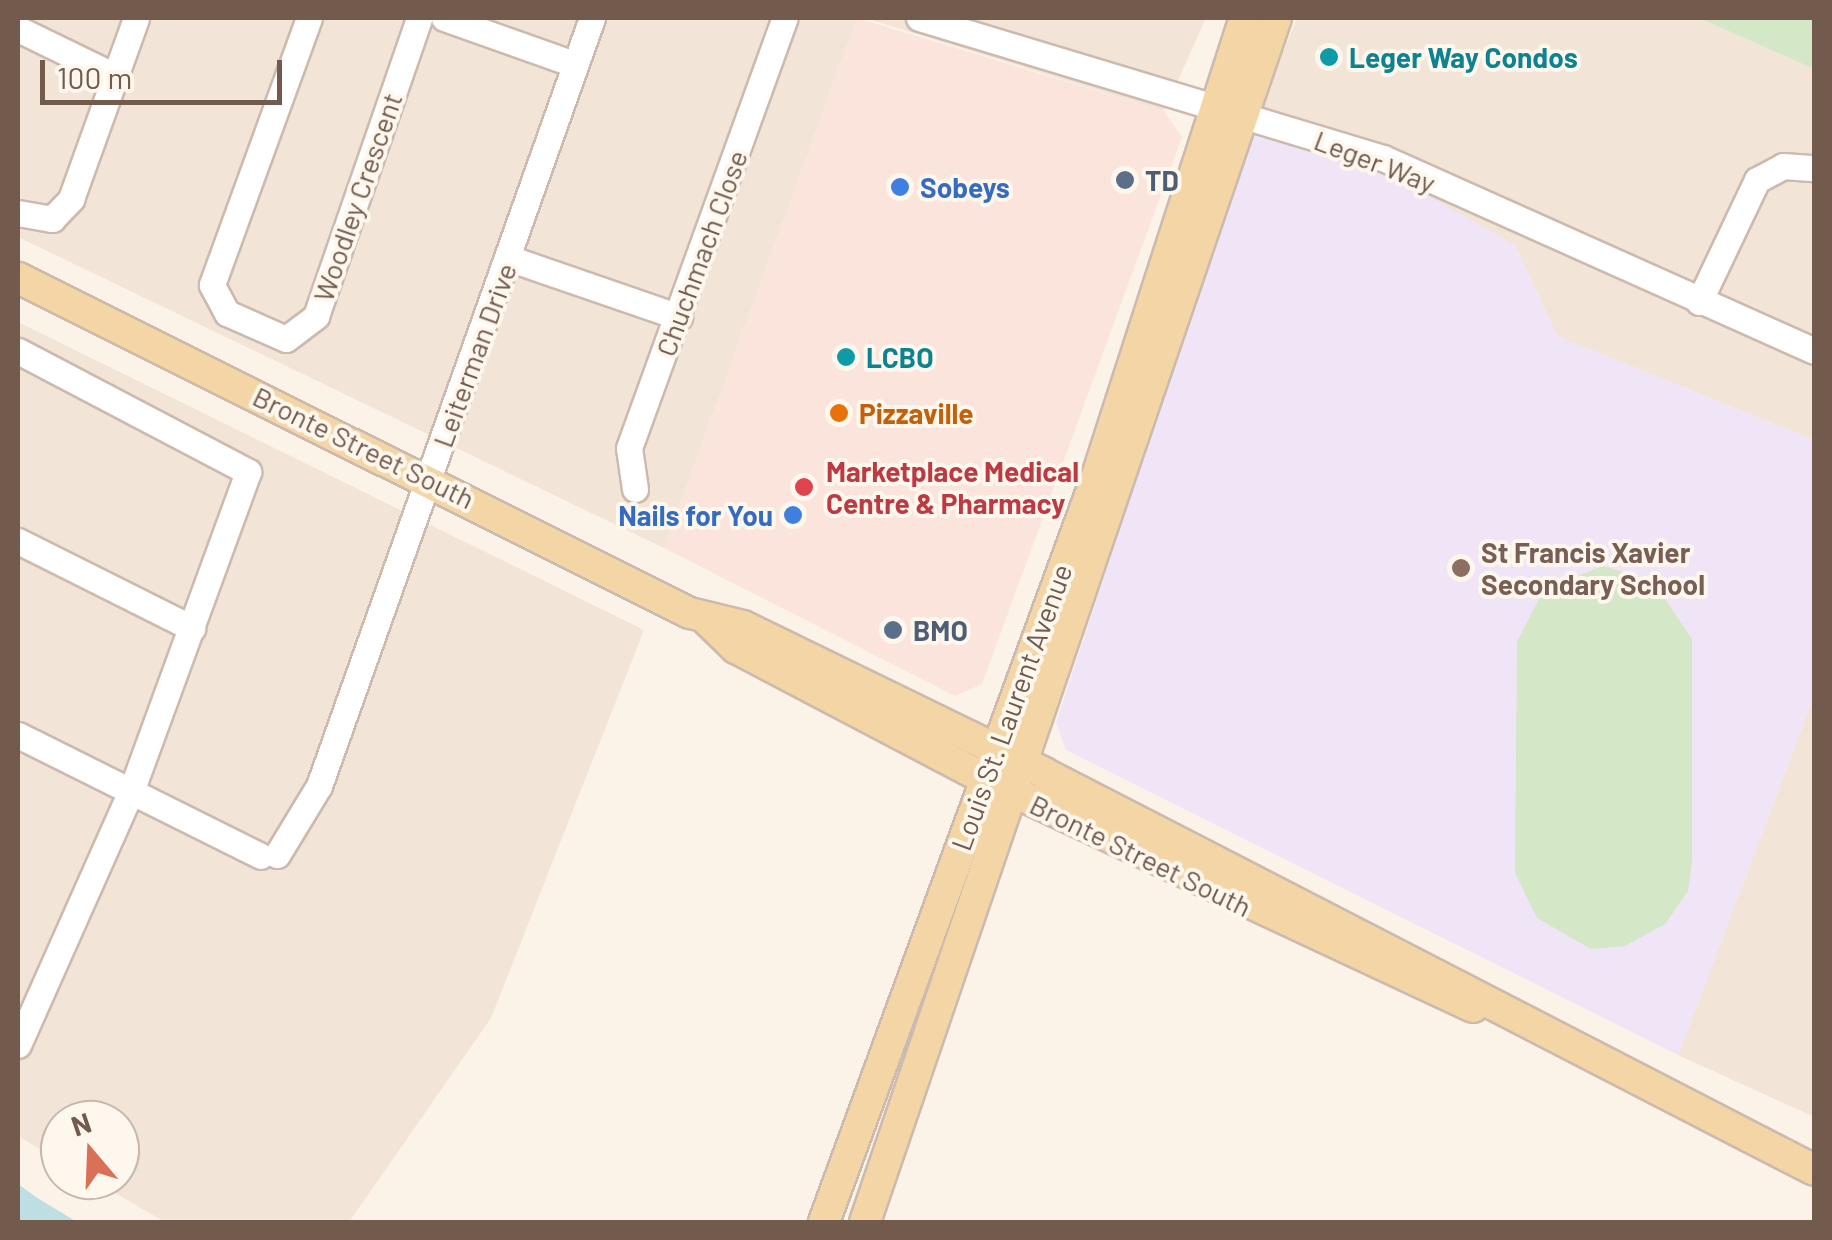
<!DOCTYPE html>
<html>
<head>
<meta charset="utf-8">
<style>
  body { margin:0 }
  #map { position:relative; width:1832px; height:1240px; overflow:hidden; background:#fbf3e7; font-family:Barlow,sans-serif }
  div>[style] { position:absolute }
  .residential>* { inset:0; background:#f2e4d6 }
  .commercial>* { inset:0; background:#fae4dc }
  .education>* { inset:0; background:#f0e4f7 }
  .green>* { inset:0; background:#d4e7c6 }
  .water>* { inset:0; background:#bddee3 }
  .roads { filter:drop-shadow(2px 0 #ccbaae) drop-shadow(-2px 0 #ccbaae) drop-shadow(0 2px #ccbaae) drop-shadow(0 -2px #ccbaae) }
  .minor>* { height:25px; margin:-12.5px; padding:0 12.5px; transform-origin:12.5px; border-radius:12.5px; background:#fff }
  .major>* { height:30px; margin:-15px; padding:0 15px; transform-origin:15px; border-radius:15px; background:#f4d5a5 }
  .dots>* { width:28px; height:28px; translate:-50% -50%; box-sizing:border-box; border:5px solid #fef7ed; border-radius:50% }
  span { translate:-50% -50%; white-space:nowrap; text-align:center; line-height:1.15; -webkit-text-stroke:8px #fef7ed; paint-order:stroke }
  .culture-label { font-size:28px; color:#0d838f; font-weight:700 }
  .left { translate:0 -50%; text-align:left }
  .street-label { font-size:28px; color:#725a4d }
  .service-label { font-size:28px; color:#4e5e75; font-weight:700 }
  .shop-label { font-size:28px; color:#366cbe; font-weight:700 }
  .right { translate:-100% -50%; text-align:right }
  .food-label { font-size:28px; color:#c56008; font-weight:700 }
  .health-label { font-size:28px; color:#be3a42; font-weight:700 }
  .education-label { font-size:28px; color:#785e54; font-weight:700 }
  .frame { position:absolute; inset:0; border:20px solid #725a4d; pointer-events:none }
  .north { position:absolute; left:40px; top:1100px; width:100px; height:100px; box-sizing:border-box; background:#fef7ed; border:2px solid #c6b8ad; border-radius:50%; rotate:341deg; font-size:28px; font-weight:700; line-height:40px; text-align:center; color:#725a4d }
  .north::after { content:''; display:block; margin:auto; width:35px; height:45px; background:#da7156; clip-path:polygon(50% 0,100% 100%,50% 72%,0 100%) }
  .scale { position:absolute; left:40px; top:60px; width:242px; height:45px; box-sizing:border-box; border:5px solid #725a4d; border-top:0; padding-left:12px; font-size:30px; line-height:35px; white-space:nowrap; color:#725a4d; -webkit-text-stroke:8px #fef7ed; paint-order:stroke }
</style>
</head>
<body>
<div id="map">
  <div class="residential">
    <div style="clip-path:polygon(18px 18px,857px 18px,664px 548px,18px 237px)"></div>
    <div style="clip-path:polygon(865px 18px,1206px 18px,1164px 111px)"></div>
    <div style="clip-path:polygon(1297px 18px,1699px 18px,1814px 69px,1814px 440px,1557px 336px,1515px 245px,1250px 132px)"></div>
    <div style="clip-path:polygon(18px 322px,644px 630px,491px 1018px,349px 1222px,165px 1222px,93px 1180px,120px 1180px,120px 1120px,60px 1120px,60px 1161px,18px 1136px)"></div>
    <div style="clip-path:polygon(1814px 696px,1814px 1117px,1678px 1055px)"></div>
  </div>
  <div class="commercial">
    <div style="clip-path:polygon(857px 18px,1164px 111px,1182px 137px,982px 684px,955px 696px,664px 548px)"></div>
  </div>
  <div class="education">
    <div style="clip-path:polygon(1250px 132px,1385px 171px,1515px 245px,1557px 336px,1814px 440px,1814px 696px,1678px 1055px,1066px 750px,1056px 723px)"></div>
  </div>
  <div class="green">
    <div style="clip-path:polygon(1699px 18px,1814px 18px,1814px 69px)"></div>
    <div style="clip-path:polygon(1603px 566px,1653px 581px,1692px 639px,1692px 861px,1688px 891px,1665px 924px,1625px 946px,1591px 949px,1537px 918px,1515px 873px,1517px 642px,1544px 589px)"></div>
  </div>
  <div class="water">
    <div style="clip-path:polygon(18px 1184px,39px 1199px,77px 1222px,18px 1222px)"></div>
  </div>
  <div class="roads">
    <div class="minor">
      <div style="left:309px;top:18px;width:284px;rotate:110deg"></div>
      <div style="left:212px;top:285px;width:32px;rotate:62deg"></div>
      <div style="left:227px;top:313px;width:64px;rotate:23.8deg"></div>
      <div style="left:286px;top:339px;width:38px;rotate:-37deg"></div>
      <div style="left:316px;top:316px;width:315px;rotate:-70.9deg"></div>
      <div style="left:444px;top:18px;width:138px;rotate:19.5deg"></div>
      <div style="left:919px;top:18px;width:485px;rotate:16.8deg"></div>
      <div style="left:1383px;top:158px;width:472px;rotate:24.1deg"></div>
      <div style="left:18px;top:29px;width:108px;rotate:25.9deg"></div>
      <div style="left:18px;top:213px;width:35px;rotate:10deg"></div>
      <div style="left:52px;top:219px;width:28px;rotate:-46deg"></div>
      <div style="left:71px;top:199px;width:192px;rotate:-70.2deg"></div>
      <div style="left:508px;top:258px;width:181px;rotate:19deg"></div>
      <div style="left:1699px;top:302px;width:135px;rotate:-64.6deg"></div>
      <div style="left:1757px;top:180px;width:30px;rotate:-28deg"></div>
      <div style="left:1783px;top:166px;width:31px;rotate:4deg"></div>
      <div style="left:18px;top:351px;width:260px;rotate:27.7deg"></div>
      <div style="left:248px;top:472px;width:340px;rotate:110.1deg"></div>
      <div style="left:131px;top:791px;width:278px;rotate:114deg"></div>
      <div style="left:635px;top:489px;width:41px;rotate:-98.3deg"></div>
      <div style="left:629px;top:448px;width:457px;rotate:-70.1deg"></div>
      <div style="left:18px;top:541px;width:195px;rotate:26.6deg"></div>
      <div style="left:18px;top:735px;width:271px;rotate:26.5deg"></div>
      <div style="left:277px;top:855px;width:81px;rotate:-58.7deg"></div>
      <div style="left:319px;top:786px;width:815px;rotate:-70.43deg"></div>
    </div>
    <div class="major">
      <div style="left:18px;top:278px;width:751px;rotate:26.5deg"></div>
      <div style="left:690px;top:613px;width:55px;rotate:13.8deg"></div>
      <div style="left:743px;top:626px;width:335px;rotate:26deg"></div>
      <div style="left:1044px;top:773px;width:866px;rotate:27.27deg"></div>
      <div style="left:708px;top:621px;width:39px;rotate:44deg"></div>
      <div style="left:736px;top:648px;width:280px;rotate:27.7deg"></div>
      <div style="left:984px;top:778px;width:540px;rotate:25.09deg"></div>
      <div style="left:824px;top:1222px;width:788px;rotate:-69.89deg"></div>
      <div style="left:1095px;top:482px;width:488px;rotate:-72.1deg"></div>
      <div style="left:865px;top:1222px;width:1272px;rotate:-71.15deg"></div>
    </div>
  </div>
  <div class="dots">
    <div style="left:1329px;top:57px;background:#0f9aa8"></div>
    <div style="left:1125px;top:180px;background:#5c6f8a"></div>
    <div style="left:900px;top:187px;background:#3f7fe0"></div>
    <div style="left:846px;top:357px;background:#0f9aa8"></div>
    <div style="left:839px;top:413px;background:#e8710a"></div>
    <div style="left:804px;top:487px;background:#e0444e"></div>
    <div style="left:793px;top:515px;background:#3f7fe0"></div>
    <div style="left:1461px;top:568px;background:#8d6e63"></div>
    <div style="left:893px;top:630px;background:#5c6f8a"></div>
  </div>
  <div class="culture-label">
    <span class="left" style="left:1349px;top:57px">Leger Way Condos</span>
    <span class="left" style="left:866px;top:357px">LCBO</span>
  </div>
  <div class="street-label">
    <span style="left:1375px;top:161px;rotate:21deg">Leger Way</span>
    <span style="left:357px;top:197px;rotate:-71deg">Woodley Crescent</span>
    <span style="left:701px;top:253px;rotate:-70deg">Chuchmach Close</span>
    <span style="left:474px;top:355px;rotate:-70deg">Leiterman Drive</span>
    <span style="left:364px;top:447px;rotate:26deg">Bronte Street South</span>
    <span style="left:1011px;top:707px;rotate:-70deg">Louis St. Laurent Avenue</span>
    <span style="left:1141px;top:855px;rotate:26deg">Bronte Street South</span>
  </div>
  <div class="service-label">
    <span class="left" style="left:1145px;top:180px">TD</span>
    <span class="left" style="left:913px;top:630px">BMO</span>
  </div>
  <div class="shop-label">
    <span class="left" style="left:920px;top:187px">Sobeys</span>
    <span class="right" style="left:773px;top:515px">Nails for You</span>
  </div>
  <div class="food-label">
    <span class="left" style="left:859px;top:413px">Pizzaville</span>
  </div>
  <div class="health-label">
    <span class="left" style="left:826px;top:487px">Marketplace Medical<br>Centre &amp; Pharmacy</span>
  </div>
  <div class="education-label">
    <span class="left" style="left:1481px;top:568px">St Francis Xavier<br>Secondary School</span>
  </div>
  <div class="frame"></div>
  <div class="north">N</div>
  <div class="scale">100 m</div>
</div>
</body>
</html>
